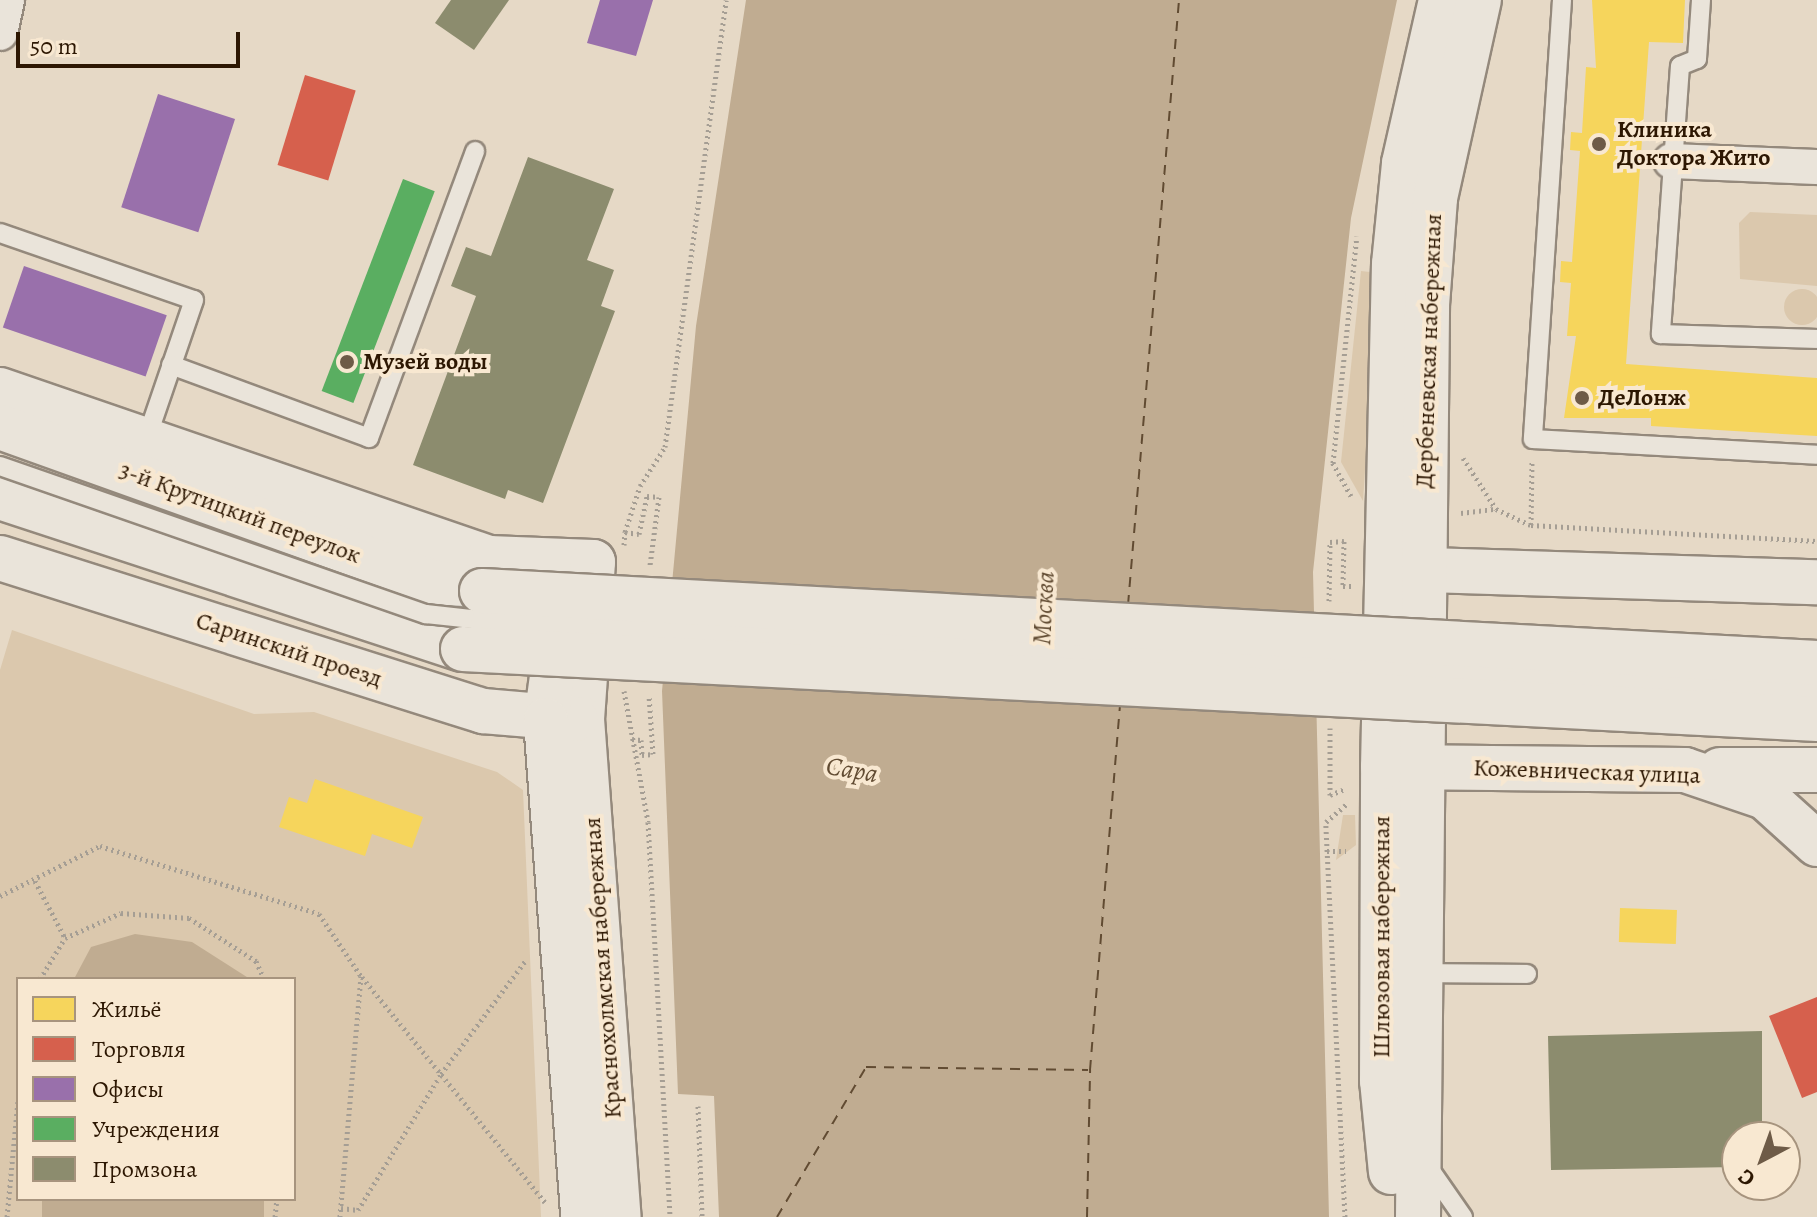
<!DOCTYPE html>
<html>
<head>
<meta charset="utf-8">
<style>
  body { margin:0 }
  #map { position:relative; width:1817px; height:1217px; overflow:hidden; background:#e6d9c6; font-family:Alegreya,serif }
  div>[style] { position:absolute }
  .green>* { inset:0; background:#dbc8ad }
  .round { border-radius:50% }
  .water>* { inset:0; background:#c0ac91; transform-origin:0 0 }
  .homes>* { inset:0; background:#f6d55c; transform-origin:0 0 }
  .shops>* { inset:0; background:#d6604d; transform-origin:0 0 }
  .offices>* { inset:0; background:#9970ab; transform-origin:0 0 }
  .public>* { inset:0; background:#5aae61; transform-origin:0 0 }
  .industry>* { inset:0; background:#8c8c6e }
  .ferry>* { height:2px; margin-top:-1px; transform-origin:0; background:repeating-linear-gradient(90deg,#614b32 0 10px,transparent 0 18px) }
  .path>* { height:5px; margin-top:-2.5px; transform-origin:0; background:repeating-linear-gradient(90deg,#a59e94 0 2px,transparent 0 6px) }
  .roads { filter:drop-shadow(2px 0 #94897c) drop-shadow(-2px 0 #94897c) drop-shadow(0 2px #94897c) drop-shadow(0 -2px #94897c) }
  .service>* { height:18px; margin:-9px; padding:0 9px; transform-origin:9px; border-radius:9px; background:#eae4da }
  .minor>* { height:34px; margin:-17px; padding:0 17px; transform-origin:17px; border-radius:17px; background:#eae4da }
  .secondary>* { height:44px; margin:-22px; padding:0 22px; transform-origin:22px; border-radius:22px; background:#eae4da }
  .tram>* { height:2px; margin:-1px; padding:0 1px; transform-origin:1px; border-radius:1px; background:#a59e94 }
  .bridges { filter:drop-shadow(2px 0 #94897c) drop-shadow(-2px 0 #94897c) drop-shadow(0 2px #94897c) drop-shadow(0 -2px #94897c) }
  .service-bridge>* { height:18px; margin:-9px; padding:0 9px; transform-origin:9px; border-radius:9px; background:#eae4da }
  .secondary-bridge>* { height:44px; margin:-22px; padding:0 22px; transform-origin:22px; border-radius:22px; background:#eae4da }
  .dots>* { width:22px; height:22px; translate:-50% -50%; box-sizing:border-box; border:4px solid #f8e8d1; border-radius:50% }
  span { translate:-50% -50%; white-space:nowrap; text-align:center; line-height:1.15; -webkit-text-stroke:8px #f8e8d1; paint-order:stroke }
  .poi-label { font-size:24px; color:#2d1702; font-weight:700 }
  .left { translate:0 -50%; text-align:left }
  .street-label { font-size:24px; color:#2d1702 }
  .water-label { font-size:26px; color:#614b32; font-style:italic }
  .legend { position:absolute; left:16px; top:977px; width:280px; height:224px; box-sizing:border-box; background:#f8e8d1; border:2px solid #a7947e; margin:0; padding:10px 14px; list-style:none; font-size:24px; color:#2d1702 }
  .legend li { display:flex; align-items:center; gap:16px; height:40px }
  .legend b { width:40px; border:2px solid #a7947e }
  .north { position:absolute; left:1721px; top:1121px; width:80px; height:80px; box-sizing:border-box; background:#f8e8d1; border:2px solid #a7947e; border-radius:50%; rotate:221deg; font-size:22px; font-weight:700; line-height:32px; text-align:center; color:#2d1702 }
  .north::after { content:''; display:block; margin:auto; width:28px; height:36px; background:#6e5b47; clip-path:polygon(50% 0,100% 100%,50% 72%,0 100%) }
  .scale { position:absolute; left:16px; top:32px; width:224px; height:36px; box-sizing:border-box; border:4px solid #2d1702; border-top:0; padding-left:10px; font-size:24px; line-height:28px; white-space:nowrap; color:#2d1702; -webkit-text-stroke:6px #f8e8d1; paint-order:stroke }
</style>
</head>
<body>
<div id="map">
  <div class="green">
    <div style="clip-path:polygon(1750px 212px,1817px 215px,1817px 286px,1740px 279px,1739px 223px)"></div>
    <div style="clip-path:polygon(1361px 271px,1370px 272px,1374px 333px,1363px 501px,1341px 462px)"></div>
    <div class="round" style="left:1784px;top:289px;width:36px;height:36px"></div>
    <div style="clip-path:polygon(evenodd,12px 630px,254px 714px,314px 712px,497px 772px,523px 790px,541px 1217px,0 1217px,0 670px,12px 630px,18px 979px,294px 979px,294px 1199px,18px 1199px,18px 979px)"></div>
    <div style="clip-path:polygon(1343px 815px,1355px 815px,1356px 845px,1336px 860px)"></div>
  </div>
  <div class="water">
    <div style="clip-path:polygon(746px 0,1397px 0,1351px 218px,1313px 572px,1329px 1217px,719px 1217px,714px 1096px,678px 1094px,662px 691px,696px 326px)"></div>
    <div style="clip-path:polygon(135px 934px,192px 942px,250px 979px,74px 979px,91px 947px)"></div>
    <div style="left:42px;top:1199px;width:222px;height:18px"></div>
  </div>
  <div class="homes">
    <div style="clip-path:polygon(1592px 0,1685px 0,1683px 43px,1649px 42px,1626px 364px,1817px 378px,1817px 436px,1651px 426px,1651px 418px,1564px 418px,1576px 336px,1567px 336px,1571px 283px,1560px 282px,1561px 261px,1572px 262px,1580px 151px,1570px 150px,1571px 132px,1582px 133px,1586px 67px,1596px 68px)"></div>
    <div style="clip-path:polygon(315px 779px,423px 817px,412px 848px,372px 834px,365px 856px,279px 827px,289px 797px,307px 803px)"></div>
    <div style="left:1620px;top:908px;width:57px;height:34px;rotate:2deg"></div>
  </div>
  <div class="shops">
    <div style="left:305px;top:75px;width:53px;height:94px;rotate:17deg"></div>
    <div style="clip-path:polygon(1817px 997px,1817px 1092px,1802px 1098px,1769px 1016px)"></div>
  </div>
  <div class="offices">
    <div style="clip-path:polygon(600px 0,653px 0,636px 56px,587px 43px)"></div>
    <div style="left:158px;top:94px;width:81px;height:119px;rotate:18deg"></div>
    <div style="left:24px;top:266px;width:151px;height:65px;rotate:19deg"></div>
  </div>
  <div class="public">
    <div style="left:403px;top:179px;width:34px;height:227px;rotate:21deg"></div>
  </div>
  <div class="industry">
    <div style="clip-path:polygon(451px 0,509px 0,474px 50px,435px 23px)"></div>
    <div style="clip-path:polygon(528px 157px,614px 189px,587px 260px,614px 270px,601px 306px,615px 311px,543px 503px,508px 490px,505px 499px,413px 465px,476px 296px,451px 286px,466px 247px,491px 256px)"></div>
    <div style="clip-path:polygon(1762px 1031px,1762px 1137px,1737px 1137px,1737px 1167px,1551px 1170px,1548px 1036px)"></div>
  </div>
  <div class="ferry">
    <div style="left:1128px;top:605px;width:607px;rotate:-85.18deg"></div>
    <div style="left:777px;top:1217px;width:174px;rotate:-59.3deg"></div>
    <div style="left:866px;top:1067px;width:222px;rotate:0.8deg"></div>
    <div style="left:1087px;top:1217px;width:147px;rotate:-88.8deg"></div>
    <div style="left:1090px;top:1070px;width:368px;rotate:-85.3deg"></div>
  </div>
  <div class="path">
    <div style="left:1463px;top:458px;width:61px;rotate:57.1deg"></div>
    <div style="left:1496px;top:509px;width:38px;rotate:25deg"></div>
    <div style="left:1531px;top:525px;width:286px;rotate:3.2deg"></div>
    <div style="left:1351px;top:496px;width:38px;rotate:-119deg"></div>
    <div style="left:1333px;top:463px;width:228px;rotate:-84deg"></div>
    <div style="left:1461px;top:513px;width:34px;rotate:-7deg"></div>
    <div style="left:1531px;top:525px;width:65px;rotate:-89.1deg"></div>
    <div style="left:625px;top:532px;width:48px;rotate:-71.9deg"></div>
    <div style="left:640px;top:486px;width:46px;rotate:-57.3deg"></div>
    <div style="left:665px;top:447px;width:451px;rotate:-82.2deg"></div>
    <div style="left:624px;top:545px;width:13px;rotate:-86deg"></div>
    <div style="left:625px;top:532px;width:14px;rotate:8deg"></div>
    <div style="left:639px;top:534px;width:39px;rotate:-78deg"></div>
    <div style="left:647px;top:496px;width:12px;rotate:5deg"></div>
    <div style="left:659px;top:497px;width:69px;rotate:97.5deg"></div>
    <div style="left:1329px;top:601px;width:59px;rotate:-89deg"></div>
    <div style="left:1330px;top:542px;width:14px;rotate:-4deg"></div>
    <div style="left:1344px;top:541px;width:45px;rotate:91.3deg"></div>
    <div style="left:1343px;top:586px;width:8px"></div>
    <div style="left:624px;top:691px;width:133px;rotate:79.6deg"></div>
    <div style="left:648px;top:822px;width:396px;rotate:86.8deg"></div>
    <div style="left:1330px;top:728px;width:67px;rotate:90deg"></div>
    <div style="left:1330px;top:795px;width:16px;rotate:-22deg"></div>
    <div style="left:632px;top:739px;width:9px;rotate:6deg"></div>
    <div style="left:641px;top:740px;width:15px;rotate:86deg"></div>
    <div style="left:642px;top:755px;width:11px;rotate:-5deg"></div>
    <div style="left:653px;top:754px;width:59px;rotate:-93.9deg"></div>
    <div style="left:1327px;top:851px;width:19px"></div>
    <div style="left:35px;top:881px;width:64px;rotate:62.2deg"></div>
    <div style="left:0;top:896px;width:112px;rotate:-26.6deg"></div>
    <div style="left:100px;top:846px;width:229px;rotate:17.2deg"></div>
    <div style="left:319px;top:914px;width:75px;rotate:55.9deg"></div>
    <div style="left:361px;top:976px;width:242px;rotate:95deg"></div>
    <div style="left:362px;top:977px;width:290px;rotate:50.9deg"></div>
    <div style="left:40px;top:979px;width:48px;rotate:-58.6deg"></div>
    <div style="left:65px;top:938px;width:61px;rotate:-24.1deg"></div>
    <div style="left:121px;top:913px;width:68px;rotate:4.2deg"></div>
    <div style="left:189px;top:918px;width:80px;rotate:32.7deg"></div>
    <div style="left:256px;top:961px;width:20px;rotate:66deg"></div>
    <div style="left:698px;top:1106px;width:111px;rotate:87.9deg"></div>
    <div style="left:341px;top:1208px;width:17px;rotate:7deg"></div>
    <div style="left:358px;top:1210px;width:159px;rotate:-58.6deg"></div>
    <div style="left:441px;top:1074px;width:142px;rotate:-53.3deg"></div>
    <div style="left:7px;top:1217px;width:118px;rotate:-84.6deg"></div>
    <div style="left:275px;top:1217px;width:18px;rotate:-84deg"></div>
    <div style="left:1345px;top:1217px;width:395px;rotate:-92.8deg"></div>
    <div style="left:1326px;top:822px;width:28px;rotate:-41deg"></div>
  </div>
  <div class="roads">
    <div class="service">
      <div style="left:1562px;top:0;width:440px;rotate:93.8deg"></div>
      <div style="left:1533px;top:439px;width:284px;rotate:3.2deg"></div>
      <div style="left:1701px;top:0;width:59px;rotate:93.9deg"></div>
      <div style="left:1697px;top:59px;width:18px;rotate:158deg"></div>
      <div style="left:1680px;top:66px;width:269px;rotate:94.1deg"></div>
      <div style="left:1661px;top:334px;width:156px;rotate:1.8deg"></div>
      <div style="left:0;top:233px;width:205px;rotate:19.1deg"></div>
      <div style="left:194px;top:300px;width:148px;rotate:108.9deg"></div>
      <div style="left:171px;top:365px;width:211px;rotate:20.2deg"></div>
      <div style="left:369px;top:438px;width:306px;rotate:-69.7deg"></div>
      <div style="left:1420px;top:973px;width:107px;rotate:0.5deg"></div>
      <div style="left:1426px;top:1164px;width:65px;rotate:55.1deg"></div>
    </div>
    <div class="minor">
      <div style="left:0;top:33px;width:34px;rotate:-78deg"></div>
      <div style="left:1671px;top:161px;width:146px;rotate:2.4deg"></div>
    </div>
    <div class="secondary">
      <div style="left:0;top:390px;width:517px;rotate:18.96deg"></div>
      <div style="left:489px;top:558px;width:104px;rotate:2.2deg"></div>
      <div style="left:593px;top:562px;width:157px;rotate:94deg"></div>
      <div style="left:582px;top:719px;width:499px;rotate:85.8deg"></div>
      <div style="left:0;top:427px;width:456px;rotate:19.7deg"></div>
      <div style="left:429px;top:581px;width:54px;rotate:10.7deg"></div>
      <div style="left:0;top:497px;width:487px;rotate:18.2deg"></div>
      <div style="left:0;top:558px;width:507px;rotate:17.58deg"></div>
      <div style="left:483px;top:711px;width:93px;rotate:4.9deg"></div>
      <div style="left:1395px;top:569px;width:422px;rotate:1.8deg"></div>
      <div style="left:560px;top:618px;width:103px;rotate:97.8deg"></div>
      <div style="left:546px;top:720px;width:498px;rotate:85.7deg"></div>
      <div style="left:1395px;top:767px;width:290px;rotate:0.6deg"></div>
      <div style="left:1685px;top:770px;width:84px;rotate:18.6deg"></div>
      <div style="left:1765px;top:797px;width:70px;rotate:42.1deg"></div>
      <div style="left:1720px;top:770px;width:97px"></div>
      <div style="left:1391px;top:1172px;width:91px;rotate:-95.6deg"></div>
      <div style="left:1382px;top:1081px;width:314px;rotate:-89.8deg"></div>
      <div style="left:1383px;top:767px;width:503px;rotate:-88.75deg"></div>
      <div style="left:1394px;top:264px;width:101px;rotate:-84.3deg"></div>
      <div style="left:1404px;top:163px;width:167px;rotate:-77.2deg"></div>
      <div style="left:1418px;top:1217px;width:912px;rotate:-89.43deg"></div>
      <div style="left:1427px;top:305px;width:107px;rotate:-85.7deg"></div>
      <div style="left:1435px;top:198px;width:203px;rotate:-77.5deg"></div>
    </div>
  </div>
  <div class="tram">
    <div style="left:0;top:458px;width:453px;rotate:19deg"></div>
    <div style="left:428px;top:605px;width:1391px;rotate:3.17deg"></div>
    <div style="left:0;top:474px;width:449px;rotate:19.1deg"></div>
    <div style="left:424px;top:621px;width:48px;rotate:10.8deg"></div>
    <div style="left:471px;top:630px;width:1348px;rotate:2.98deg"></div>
  </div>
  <div class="bridges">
    <div class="service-bridge">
      <div style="left:0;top:466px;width:451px;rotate:19.2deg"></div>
      <div style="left:426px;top:614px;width:54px;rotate:6.3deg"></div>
      <div style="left:480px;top:620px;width:1339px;rotate:3.04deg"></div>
    </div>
    <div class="secondary-bridge">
      <div style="left:482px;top:591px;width:1337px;rotate:3.09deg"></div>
      <div style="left:463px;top:649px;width:1356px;rotate:2.96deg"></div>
    </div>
  </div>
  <div class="dots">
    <div style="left:1599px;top:144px;background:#6e5b47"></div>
    <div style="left:347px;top:362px;background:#6e5b47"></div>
    <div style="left:1582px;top:398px;background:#6e5b47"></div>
  </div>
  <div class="poi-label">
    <span class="left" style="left:1617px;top:144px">Клиника<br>Доктора Жито</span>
    <span class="left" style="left:363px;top:362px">Музей воды</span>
    <span class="left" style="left:1598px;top:398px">ДеЛонж</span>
  </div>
  <div class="street-label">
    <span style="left:1429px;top:351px;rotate:-88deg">Дербеневская набережная</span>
    <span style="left:240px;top:513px;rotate:20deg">3-й Крутицкий переулок</span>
    <span style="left:289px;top:650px;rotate:18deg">Саринский проезд</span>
    <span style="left:1587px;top:772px;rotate:2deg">Кожевническая улица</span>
    <span style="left:1382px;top:937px;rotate:-90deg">Шлюзовая набережная</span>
    <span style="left:603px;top:968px;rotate:-94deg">Краснохолмская набережная</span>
  </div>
  <div class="water-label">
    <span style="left:1044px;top:608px;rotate:-87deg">Москва</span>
    <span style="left:852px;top:770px;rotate:10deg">Сара</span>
  </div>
  <ul class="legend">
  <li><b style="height:22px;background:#f6d55c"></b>Жильё</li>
  <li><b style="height:22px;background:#d6604d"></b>Торговля</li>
  <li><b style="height:22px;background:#9970ab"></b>Офисы</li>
  <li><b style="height:22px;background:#5aae61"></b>Учреждения</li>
  <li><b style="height:22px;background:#8c8c6e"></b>Промзона</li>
  </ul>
  <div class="north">С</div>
  <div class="scale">50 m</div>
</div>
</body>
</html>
